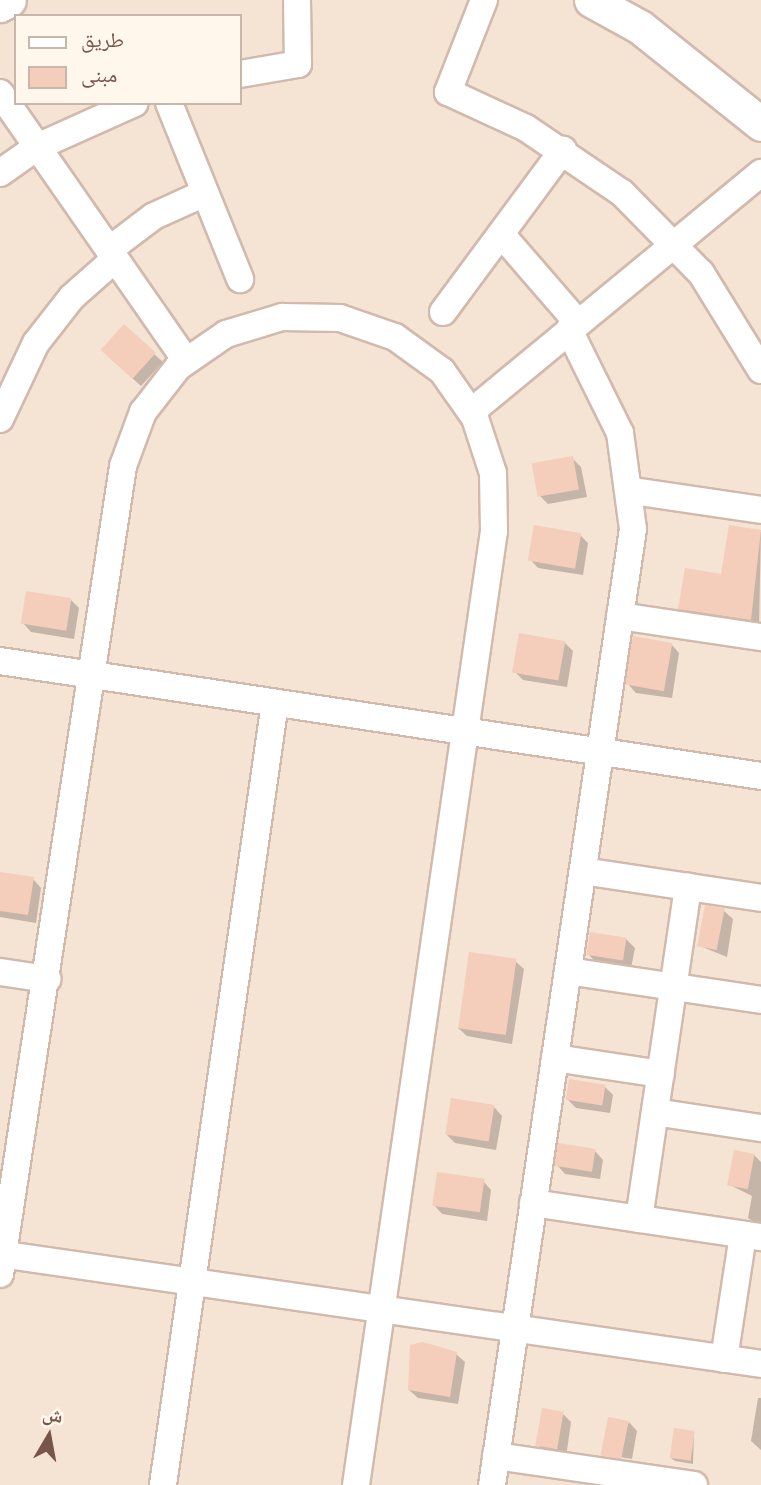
<!DOCTYPE html>
<html>
<head>
<meta charset="utf-8">
<style>
  body { margin:0 }
  #map { position:relative; width:761px; height:1485px; overflow:hidden; background:#fdf2e5; font-family:Karla,"Noto Naskh Arabic",sans-serif }
  div>[style] { position:absolute }
  .residential>* { inset:0; background:#f5e3d3 }
  .shadow>* { inset:0; background:#0003 }
  .building>* { inset:0; background:#f4cdbb; transform-origin:0 0 }
  .roads { filter:drop-shadow(2px 0 #d1baad) drop-shadow(-2px 0 #d1baad) drop-shadow(0 2px #d1baad) drop-shadow(0 -2px #d1baad) }
  .minor>* { height:26px; margin:-13px; padding:0 13px; transform-origin:13px; border-radius:13px; background:#fff }
  .tertiary>* { height:33px; margin:-16.5px; padding:0 16.5px; transform-origin:16.5px; border-radius:16.5px; background:#fff }
  span { translate:-50% -50%; white-space:nowrap; text-align:center; line-height:1.15; -webkit-text-stroke:7px #fff6ec; paint-order:stroke }
  .legend { position:absolute; left:14px; top:14px; width:228px; height:91px; box-sizing:border-box; background:#fff6ec; border:2px solid #c9b6ab; margin:0; padding:9px 12px; list-style:none; font-size:21px; color:#775549 }
  .legend li { display:flex; align-items:center; gap:14px; height:35px }
  .legend b { width:35px; border:2px solid #c9b6ab }
  .north { position:absolute; left:14px; top:1401px; width:70px; height:70px; -webkit-text-stroke:5px #fff6ec; paint-order:stroke; rotate:10deg; font-size:19px; font-weight:700; line-height:28px; text-align:center; color:#775549 }
  .north::after { content:''; display:block; margin:auto; width:24px; height:32px; background:#775549; clip-path:polygon(50% 0,100% 100%,50% 72%,0 100%) }
</style>
</head>
<body>
<div id="map">
  <div class="residential">
    <div style="clip-path:polygon(evenodd,0 0,761px 0,761px 1485px,0 1485px,0 0,16px 16px,240px 16px,240px 103px,16px 103px,16px 16px)"></div>
  </div>
  <div class="shadow">
    <div style="clip-path:polygon(154px 354px,163px 362px,141px 386px,110px 358px)"></div>
    <div style="clip-path:polygon(572px 458px,581px 467px,587px 497px,548px 504px,540px 496px)"></div>
    <div style="clip-path:polygon(731px 527px,761px 532px,759px 627px,688px 617px,680px 608px,723px 576px)"></div>
    <div style="clip-path:polygon(580px 535px,588px 543px,583px 575px,538px 568px,530px 559px)"></div>
    <div style="clip-path:polygon(70px 599px,79px 608px,74px 639px,31px 632px,23px 623px)"></div>
    <div style="clip-path:polygon(564px 642px,573px 651px,567px 687px,523px 680px,514px 671px)"></div>
    <div style="clip-path:polygon(671px 644px,679px 653px,672px 698px,636px 693px,628px 684px)"></div>
    <div style="clip-path:polygon(0 874px,33px 879px,41px 888px,36px 923px,0 917px)"></div>
    <div style="clip-path:polygon(724px 911px,733px 919px,727px 957px,700px 946px)"></div>
    <div style="clip-path:polygon(626px 939px,635px 948px,631px 968px,596px 962px,588px 954px)"></div>
    <div style="clip-path:polygon(515px 961px,524px 969px,512px 1044px,467px 1036px,458px 1028px)"></div>
    <div style="clip-path:polygon(605px 1087px,613px 1095px,610px 1113px,576px 1108px,567px 1099px)"></div>
    <div style="clip-path:polygon(494px 1107px,502px 1116px,496px 1150px,455px 1143px,447px 1135px)"></div>
    <div style="clip-path:polygon(595px 1151px,603px 1160px,600px 1179px,565px 1174px,557px 1165px)"></div>
    <div style="clip-path:polygon(754px 1155px,761px 1162px,761px 1227px,748px 1218px,752px 1196px,730px 1185px)"></div>
    <div style="clip-path:polygon(483px 1181px,491px 1190px,487px 1221px,442px 1214px,434px 1205px)"></div>
    <div style="clip-path:polygon(456px 1354px,465px 1362px,458px 1404px,418px 1398px,409px 1390px)"></div>
    <div style="clip-path:polygon(758px 1398px,761px 1398px,761px 1450px,751px 1441px)"></div>
    <div style="clip-path:polygon(563px 1414px,571px 1422px,566px 1457px,546px 1454px,538px 1445px)"></div>
    <div style="clip-path:polygon(629px 1422px,637px 1431px,632px 1459px,614px 1456px)"></div>
    <div style="clip-path:polygon(694px 1433px,693px 1464px,675px 1461px,671px 1458px)"></div>
  </div>
  <div class="building">
    <div style="left:124px;top:324px;width:43px;height:35px;rotate:42deg"></div>
    <div style="left:573px;top:456px;width:34px;height:42px;rotate:80deg"></div>
    <div style="left:534px;top:525px;width:48px;height:36px;rotate:10deg"></div>
    <div style="clip-path:polygon(729px 525px,761px 530px,751px 620px,678px 609px,685px 568px,721px 574px)"></div>
    <div style="left:26px;top:591px;width:46px;height:33px;rotate:9deg"></div>
    <div style="left:519px;top:633px;width:47px;height:40px;rotate:10deg"></div>
    <div style="left:633px;top:636px;width:40px;height:49px;rotate:10deg"></div>
    <div style="clip-path:polygon(0 872px,34px 877px,28px 915px,0 911px)"></div>
    <div style="left:705px;top:905px;width:20px;height:42px;rotate:11deg"></div>
    <div style="left:590px;top:932px;width:37px;height:23px;rotate:9deg"></div>
    <div style="left:469px;top:952px;width:48px;height:77px;rotate:8deg"></div>
    <div style="left:569px;top:1079px;width:37px;height:21px;rotate:9deg"></div>
    <div style="left:451px;top:1098px;width:44px;height:37px;rotate:9deg"></div>
    <div style="left:558px;top:1143px;width:38px;height:23px;rotate:9deg"></div>
    <div style="left:734px;top:1150px;width:21px;height:36px;rotate:11deg"></div>
    <div style="left:437px;top:1172px;width:48px;height:34px;rotate:8deg"></div>
    <div style="clip-path:polygon(423px 1342px,457px 1352px,450px 1397px,408px 1390px,410px 1345px)"></div>
    <div style="left:542px;top:1408px;width:22px;height:38px;rotate:10deg"></div>
    <div style="left:608px;top:1417px;width:21px;height:39px;rotate:11deg"></div>
    <div style="left:674px;top:1428px;width:21px;height:30px;rotate:8deg"></div>
  </div>
  <div class="roads">
    <div class="minor">
      <div style="left:484px;top:0;width:99px;rotate:111.4deg"></div>
      <div style="left:448px;top:92px;width:86px;rotate:24.8deg"></div>
      <div style="left:526px;top:128px;width:116px;rotate:34.1deg"></div>
      <div style="left:622px;top:193px;width:112px;rotate:45.4deg"></div>
      <div style="left:701px;top:273px;width:114px;rotate:58.3deg"></div>
      <div style="left:240px;top:74px;width:59px;rotate:-9.8deg"></div>
      <div style="left:298px;top:64px;width:64px;rotate:-90.9deg"></div>
      <div style="left:0;top:93px;width:326px;rotate:55.2deg"></div>
      <div style="left:169px;top:103px;width:190px;rotate:68deg"></div>
      <div style="left:0;top:173px;width:45px;rotate:-35.1deg"></div>
      <div style="left:37px;top:147px;width:107px;rotate:-24.2deg"></div>
      <div style="left:501px;top:234px;width:118px;rotate:49.1deg"></div>
      <div style="left:109px;top:250px;width:56px;rotate:-37.1deg"></div>
      <div style="left:154px;top:216px;width:56px;rotate:-24.3deg"></div>
      <div style="left:443px;top:312px;width:202px;rotate:-53.5deg"></div>
      <div style="left:471px;top:412px;width:376px;rotate:-39.5deg"></div>
      <div style="left:0;top:419px;width:84px;rotate:-64.7deg"></div>
      <div style="left:36px;top:343px;width:58px;rotate:-52deg"></div>
      <div style="left:72px;top:297px;width:57px;rotate:-41.5deg"></div>
      <div style="left:633px;top:491px;width:129px;rotate:8.4deg"></div>
      <div style="left:620px;top:616px;width:143px;rotate:8.5deg"></div>
      <div style="left:0;top:661px;width:770px;rotate:8.59deg"></div>
      <div style="left:583px;top:871px;width:180px;rotate:8.6deg"></div>
      <div style="left:568px;top:971px;width:195px;rotate:8.5deg"></div>
      <div style="left:0;top:972px;width:48px;rotate:8.5deg"></div>
      <div style="left:555px;top:1058px;width:107px;rotate:8.6deg"></div>
      <div style="left:655px;top:1112px;width:107px;rotate:8.6deg"></div>
      <div style="left:533px;top:1203px;width:231px;rotate:8.5deg"></div>
      <div style="left:639px;top:1219px;width:336px;rotate:-81.6deg"></div>
      <div style="left:0;top:1254px;width:769px;rotate:8.22deg"></div>
      <div style="left:0;top:1274px;width:817px;rotate:-81.34deg"></div>
      <div style="left:123px;top:466px;width:58px;rotate:-69.7deg"></div>
      <div style="left:143px;top:412px;width:57px;rotate:-52.1deg"></div>
      <div style="left:178px;top:367px;width:58px;rotate:-34.5deg"></div>
      <div style="left:226px;top:334px;width:59px;rotate:-16.9deg"></div>
      <div style="left:282px;top:317px;width:58px;rotate:1deg"></div>
      <div style="left:340px;top:318px;width:58px;rotate:19.1deg"></div>
      <div style="left:395px;top:337px;width:58px;rotate:35.9deg"></div>
      <div style="left:442px;top:371px;width:57px;rotate:54.9deg"></div>
      <div style="left:475px;top:418px;width:58px;rotate:71.9deg"></div>
      <div style="left:493px;top:473px;width:58px;rotate:89deg"></div>
      <div style="left:494px;top:531px;width:964px;rotate:98.23deg"></div>
      <div style="left:724px;top:1359px;width:125px;rotate:-81.3deg"></div>
      <div style="left:496px;top:1456px;width:200px;rotate:8.3deg"></div>
      <div style="left:163px;top:1485px;width:790px;rotate:-81.85deg"></div>
      <div style="left:492px;top:1485px;width:966px;rotate:-81.61deg"></div>
      <div style="left:633px;top:529px;width:97px;rotate:-97.7deg"></div>
      <div style="left:620px;top:433px;width:115px;rotate:-116.3deg"></div>
    </div>
    <div class="tertiary">
      <div style="left:591px;top:0;width:56px;rotate:28.9deg"></div>
      <div style="left:640px;top:27px;width:155px;rotate:38.7deg"></div>
      <div style="left:0;top:5px;width:10px;rotate:-29deg"></div>
    </div>
  </div>
  <ul class="legend">
  <li><b style="height:9px;background:#fff"></b>طريق</li>
  <li><b style="height:19px;background:#f4cdbb"></b>مبنى</li>
  </ul>
  <div class="north">ش</div>
</div>
</body>
</html>
